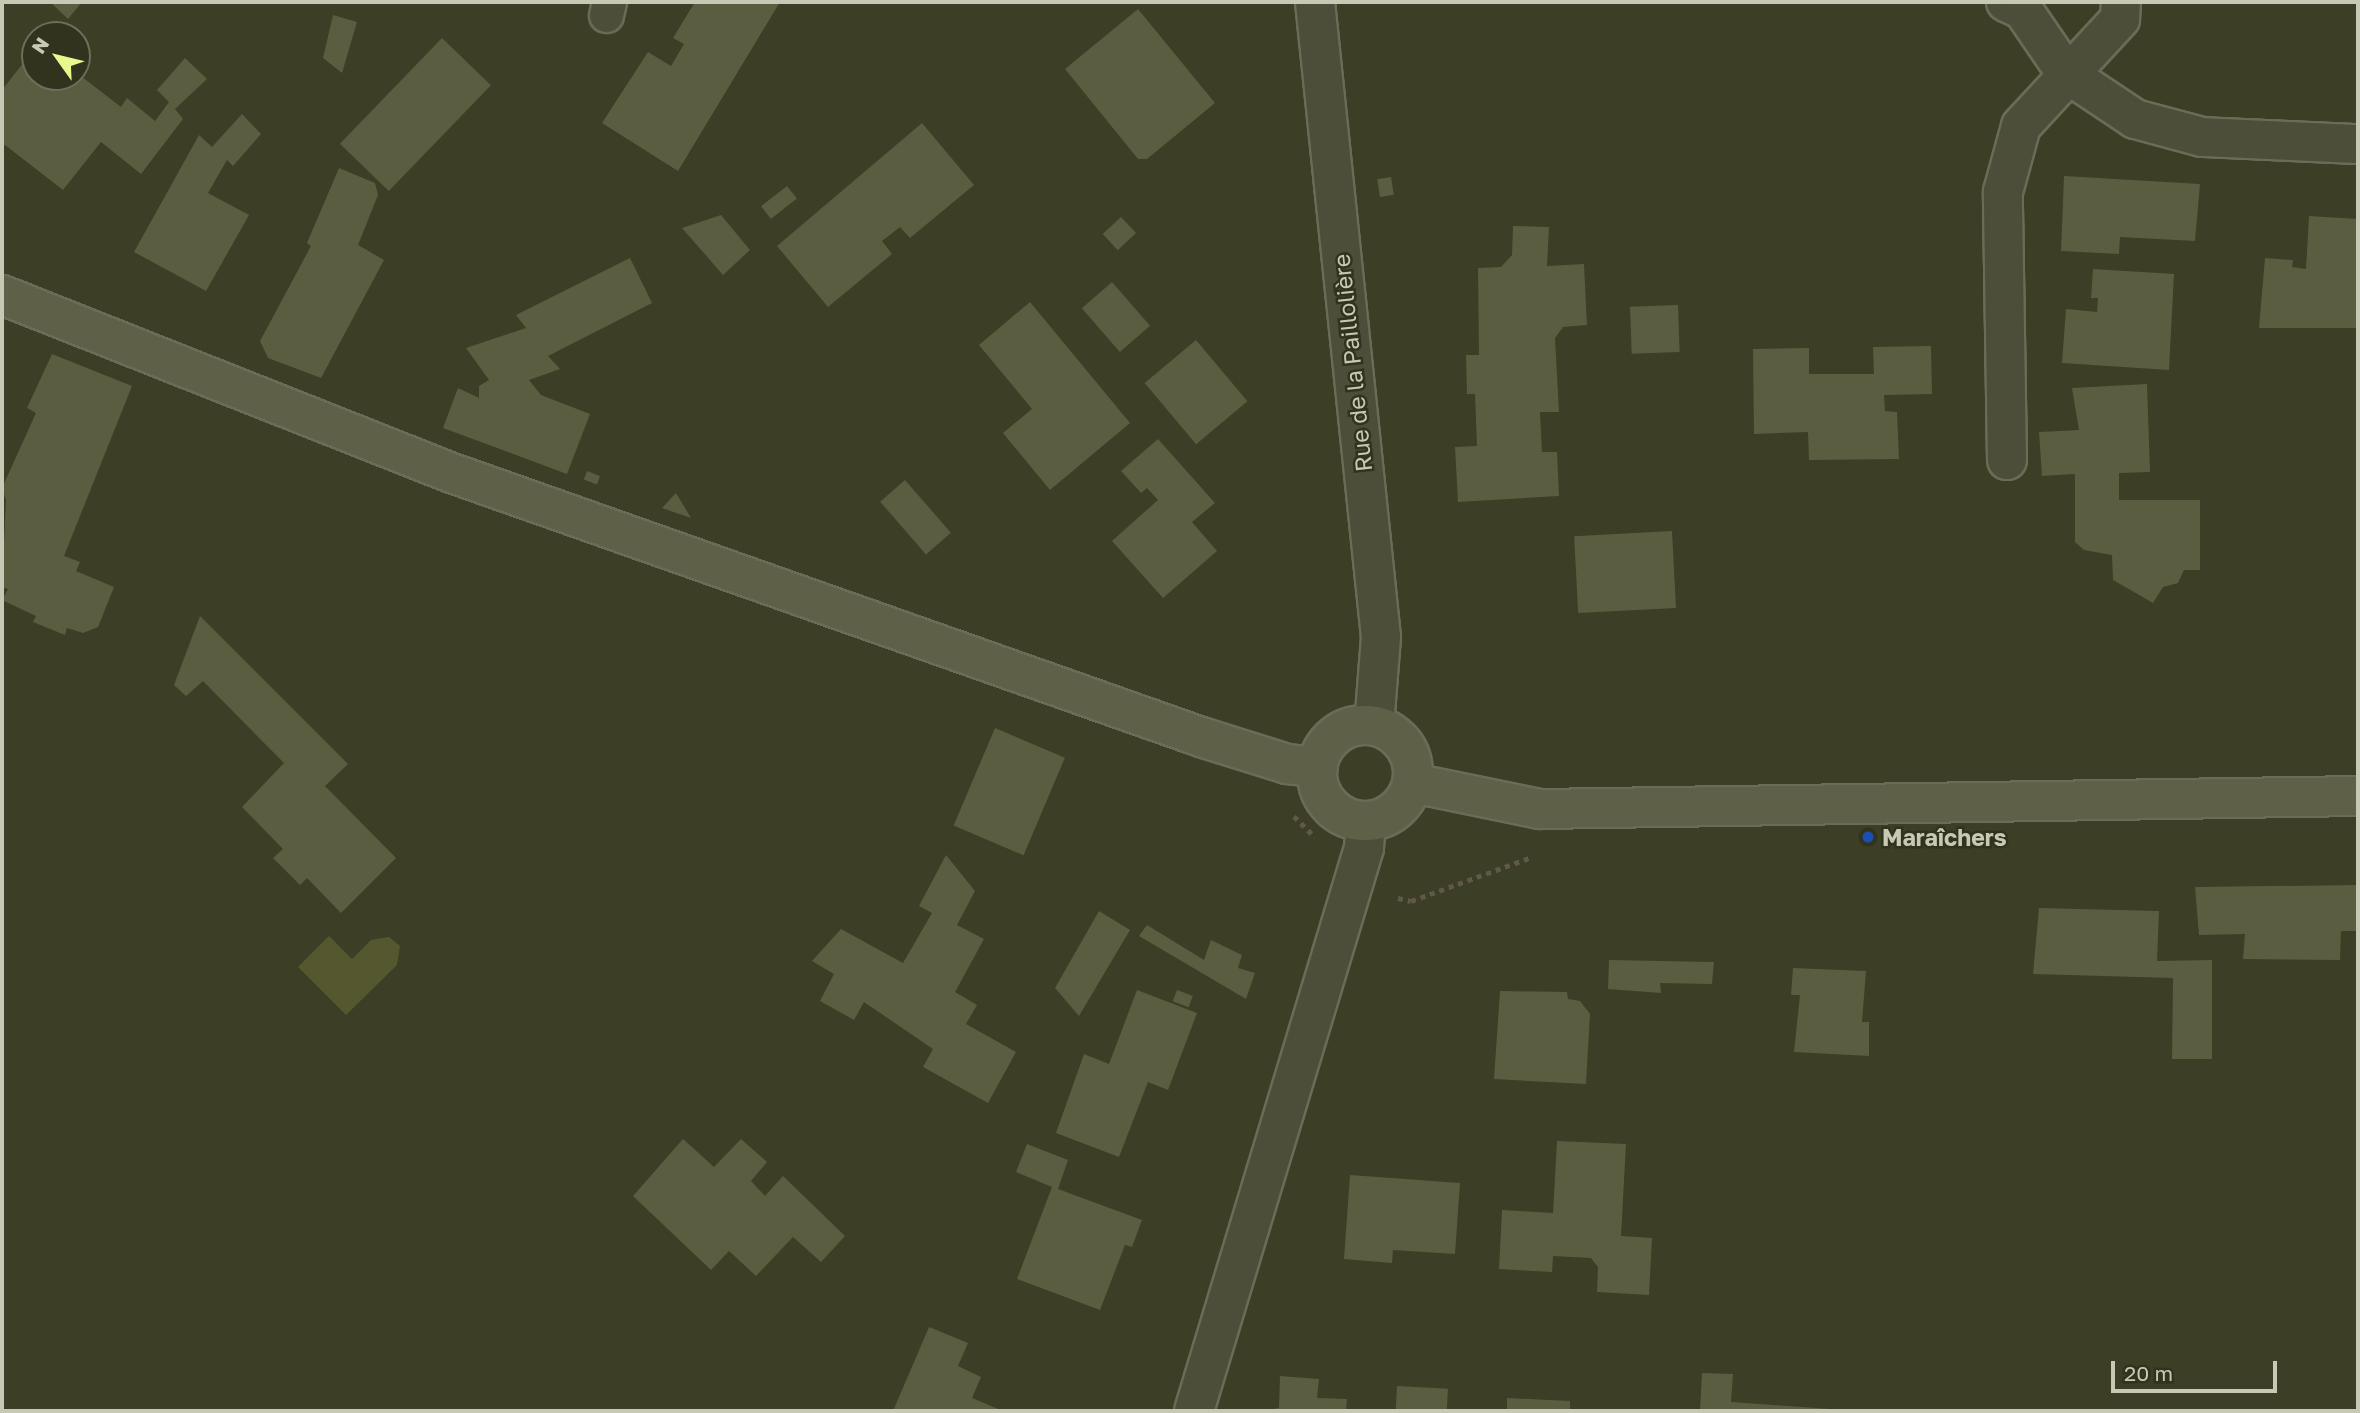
<!DOCTYPE html>
<html>
<head>
<meta charset="utf-8">
<style>
  body { margin:0 }
  #map { position:relative; width:2360px; height:1413px; overflow:hidden; background:#3c3e25; font-family:"Golos Text",sans-serif }
  div>[style] { position:absolute }
  .water>* { inset:0; background:#55582e }
  .building>* { inset:0; background:#5b5d41; transform-origin:0 0 }
  .path>* { height:4.5px; margin-top:-2.25px; transform-origin:0; background:repeating-linear-gradient(90deg,#605849 0 5px,transparent 0 10px) }
  .roads { filter:drop-shadow(2px 0 #6a6c57) drop-shadow(-2px 0 #6a6c57) drop-shadow(0 2px #6a6c57) drop-shadow(0 -2px #6a6c57) }
  .service>* { height:33px; margin:-16.5px; padding:0 16.5px; transform-origin:16.5px; border-radius:16.5px; background:#4c4e39 }
  .minor>* { height:38px; margin:-19px; padding:0 19px; transform-origin:19px; border-radius:19px; background:#4c4e39 }
  .tertiary>* { height:38px; margin:-19px; padding:0 19px; transform-origin:19px; border-radius:19px; background:#4c4e39 }
  .secondary>* { height:38px; margin:-19px; padding:0 19px; transform-origin:19px; border-radius:19px; background:#5e6147 }
  .secondary>.ring { margin:-19px; padding:0; box-sizing:content-box; background:none; border:38px solid #5e6147; border-radius:50% }
  .dots>* { width:19px; height:19px; translate:-50% -50%; box-sizing:border-box; border:4px solid #31331e; border-radius:50% }
  span { translate:-50% -50%; white-space:nowrap; text-align:center; line-height:1.15; -webkit-text-stroke:5px #31331e; paint-order:stroke }
  .street-label { font-size:23px; color:#c7c9b5 }
  .poi-label { font-size:23px; color:#c7c9b5; font-weight:700 }
  .left { translate:0 -50%; text-align:left }
  .frame { position:absolute; inset:0; border:4px solid #c7c9b5; pointer-events:none }
  .north { position:absolute; left:21px; top:21px; width:70px; height:70px; box-sizing:border-box; background:#31331e; border:2px solid #6d6f5a; border-radius:50%; rotate:304deg; font-size:19px; font-weight:700; line-height:28px; text-align:center; color:#c7c9b5 }
  .north::after { content:''; display:block; margin:auto; width:24px; height:32px; background:#eaf78c; clip-path:polygon(50% 0,100% 100%,50% 72%,0 100%) }
  .scale { position:absolute; left:2111px; top:1361px; width:166px; height:32px; box-sizing:border-box; border:4px solid #c7c9b5; border-top:0; padding-left:9px; font-size:21px; line-height:24px; white-space:nowrap; color:#c7c9b5; -webkit-text-stroke:5px #31331e; paint-order:stroke }
</style>
</head>
<body>
<div id="map">
  <div class="water">
    <div style="clip-path:polygon(329px 936px,352px 959px,371px 940px,389px 937px,400px 946px,397px 965px,346px 1015px,298px 967px)"></div>
  </div>
  <div class="building">
    <div style="clip-path:polygon(50px 2px,82px 2px,68px 19px)"></div>
    <div style="clip-path:polygon(695px 2px,780px 2px,678px 171px,602px 123px,648px 52px,671px 66px,684px 44px,673px 38px)"></div>
    <div style="clip-path:polygon(1138px 9px,1215px 103px,1147px 159px,1138px 159px,1065px 69px)"></div>
    <div style="clip-path:polygon(333px 15px,357px 22px,342px 73px,323px 58px)"></div>
    <div style="left:442px;top:38px;width:68px;height:147px;rotate:44deg"></div>
    <div style="clip-path:polygon(35px 48px,35px 77px,77px 73px,121px 107px,127px 98px,155px 121px,169px 102px,157px 90px,185px 58px,207px 79px,175px 109px,183px 119px,141px 174px,101px 142px,63px 190px,5px 145px,2px 149px,2px 90px)"></div>
    <div style="clip-path:polygon(242px 114px,261px 134px,233px 166px,227px 160px,208px 193px,249px 215px,206px 291px,134px 252px,199px 135px,212px 147px)"></div>
    <div style="clip-path:polygon(922px 123px,974px 185px,910px 238px,900px 227px,882px 241px,892px 254px,828px 307px,777px 246px)"></div>
    <div style="clip-path:polygon(339px 168px,375px 183px,378px 195px,358px 245px,384px 260px,321px 378px,268px 358px,260px 341px,311px 246px,307px 243px)"></div>
    <div style="clip-path:polygon(2064px 176px,2200px 184px,2195px 241px,2120px 237px,2119px 254px,2061px 251px)"></div>
    <div style="left:1391px;top:177px;width:18px;height:14px;rotate:81deg"></div>
    <div style="left:787px;top:186px;width:16px;height:33px;rotate:52deg"></div>
    <div style="clip-path:polygon(721px 215px,750px 250px,723px 275px,682px 228px)"></div>
    <div style="clip-path:polygon(2309px 216px,2358px 219px,2358px 328px,2259px 328px,2265px 258px,2293px 260px,2292px 267px,2306px 269px)"></div>
    <div style="left:1121px;top:217px;width:22px;height:25px;rotate:47deg"></div>
    <div style="clip-path:polygon(1513px 226px,1549px 227px,1547px 266px,1584px 264px,1587px 325px,1563px 327px,1555px 338px,1559px 412px,1540px 412px,1542px 452px,1557px 452px,1559px 496px,1458px 502px,1455px 447px,1477px 446px,1475px 394px,1467px 394px,1466px 355px,1479px 355px,1478px 268px,1501px 267px,1512px 255px)"></div>
    <div style="clip-path:polygon(630px 258px,652px 303px,548px 356px,560px 369px,529px 380px,541px 395px,590px 414px,567px 474px,443px 428px,458px 388px,479px 398px,479px 386px,489px 380px,466px 348px,526px 328px,516px 315px)"></div>
    <div style="clip-path:polygon(2093px 269px,2174px 274px,2169px 370px,2062px 363px,2066px 309px,2097px 312px,2098px 298px,2091px 298px)"></div>
    <div style="left:1112px;top:282px;width:58px;height:40px;rotate:49deg"></div>
    <div style="clip-path:polygon(1030px 302px,1130px 423px,1050px 490px,1003px 433px,1032px 409px,979px 345px)"></div>
    <div style="left:1678px;top:305px;width:47px;height:48px;rotate:88deg"></div>
    <div style="left:1196px;top:340px;width:80px;height:67px;rotate:50deg"></div>
    <div style="clip-path:polygon(1931px 346px,1932px 394px,1884px 395px,1885px 411px,1897px 412px,1899px 459px,1809px 460px,1808px 432px,1754px 434px,1753px 349px,1809px 348px,1809px 374px,1874px 374px,1873px 347px)"></div>
    <div style="clip-path:polygon(52px 354px,132px 386px,64px 556px,80px 562px,76px 571px,114px 587px,98px 627px,83px 633px,67px 628px,65px 635px,33px 622px,36px 616px,2px 600px,8px 589px,2px 587px,6px 500px,2px 488px,36px 413px,27px 408px)"></div>
    <div style="clip-path:polygon(2147px 384px,2150px 472px,2119px 473px,2119px 500px,2200px 500px,2200px 570px,2184px 570px,2178px 583px,2163px 587px,2153px 603px,2113px 580px,2112px 555px,2084px 550px,2075px 542px,2075px 474px,2042px 476px,2039px 432px,2079px 430px,2072px 388px)"></div>
    <div style="clip-path:polygon(1158px 439px,1215px 503px,1192px 522px,1217px 551px,1163px 598px,1112px 541px,1158px 500px,1147px 488px,1141px 493px,1121px 471px)"></div>
    <div style="left:587px;top:471px;width:14px;height:9px;rotate:21deg"></div>
    <div style="left:905px;top:480px;width:70px;height:33px;rotate:49deg"></div>
    <div style="clip-path:polygon(676px 493px,691px 518px,662px 508px)"></div>
    <div style="left:1672px;top:531px;width:77px;height:98px;rotate:87deg"></div>
    <div style="clip-path:polygon(200px 616px,348px 764px,325px 786px,396px 858px,341px 913px,307px 878px,300px 885px,273px 858px,283px 849px,242px 807px,284px 763px,203px 681px,186px 696px,174px 685px)"></div>
    <div style="left:995px;top:728px;width:76px;height:106px;rotate:23deg"></div>
    <div style="clip-path:polygon(946px 855px,975px 891px,957px 925px,984px 939px,955px 992px,977px 1005px,966px 1024px,1016px 1052px,988px 1103px,923px 1067px,933px 1049px,864px 1002px,854px 1020px,820px 1001px,834px 974px,812px 961px,841px 929px,903px 963px,932px 913px,919px 906px)"></div>
    <div style="clip-path:polygon(2358px 885px,2358px 931px,2341px 931px,2340px 960px,2243px 959px,2245px 934px,2199px 935px,2195px 887px)"></div>
    <div style="clip-path:polygon(2039px 908px,2159px 911px,2157px 961px,2212px 960px,2212px 1059px,2172px 1059px,2173px 978px,2033px 974px)"></div>
    <div style="clip-path:polygon(1099px 911px,1130px 930px,1079px 1016px,1055px 988px)"></div>
    <div style="clip-path:polygon(1147px 925px,1204px 960px,1211px 940px,1242px 955px,1238px 968px,1255px 973px,1246px 999px,1139px 936px)"></div>
    <div style="clip-path:polygon(1609px 960px,1714px 962px,1712px 984px,1660px 983px,1661px 993px,1608px 989px)"></div>
    <div style="clip-path:polygon(1793px 968px,1866px 971px,1862px 1022px,1869px 1022px,1869px 1056px,1794px 1052px,1800px 995px,1791px 995px)"></div>
    <div style="clip-path:polygon(1137px 990px,1197px 1013px,1168px 1090px,1148px 1082px,1119px 1157px,1056px 1133px,1084px 1054px,1109px 1064px)"></div>
    <div style="left:1177px;top:990px;width:17px;height:12px;rotate:21deg"></div>
    <div style="clip-path:polygon(1500px 991px,1567px 992px,1568px 999px,1580px 1001px,1590px 1014px,1586px 1084px,1494px 1079px)"></div>
    <div style="clip-path:polygon(683px 1139px,714px 1167px,741px 1139px,767px 1162px,751px 1181px,765px 1196px,783px 1176px,845px 1236px,821px 1262px,793px 1237px,756px 1276px,729px 1251px,711px 1270px,633px 1196px)"></div>
    <div style="clip-path:polygon(1557px 1141px,1626px 1144px,1621px 1236px,1652px 1238px,1649px 1295px,1597px 1292px,1598px 1267px,1591px 1258px,1553px 1256px,1552px 1272px,1499px 1269px,1502px 1210px,1553px 1213px)"></div>
    <div style="clip-path:polygon(1027px 1144px,1068px 1160px,1058px 1189px,1142px 1220px,1132px 1247px,1125px 1245px,1100px 1310px,1017px 1279px,1052px 1187px,1016px 1172px)"></div>
    <div style="clip-path:polygon(1350px 1175px,1460px 1183px,1455px 1254px,1393px 1250px,1392px 1263px,1344px 1259px)"></div>
    <div style="clip-path:polygon(929px 1327px,968px 1343px,958px 1366px,981px 1377px,972px 1398px,1003px 1411px,893px 1411px)"></div>
    <div style="clip-path:polygon(1702px 1373px,1733px 1374px,1731px 1402px,1858px 1411px,1700px 1411px)"></div>
    <div style="clip-path:polygon(1280px 1376px,1319px 1379px,1317px 1398px,1347px 1399px,1346px 1411px,1261px 1411px,1279px 1408px)"></div>
    <div style="left:1397px;top:1386px;width:51px;height:25px;rotate:3deg"></div>
    <div style="clip-path:polygon(1507px 1398px,1570px 1401px,1570px 1411px,1507px 1411px)"></div>
  </div>
  <div class="path">
    <div style="left:1294px;top:816px;width:30px;rotate:45deg"></div>
    <div style="left:1398px;top:898px;width:13px;rotate:13deg"></div>
    <div style="left:1411px;top:901px;width:126px;rotate:-20deg"></div>
  </div>
  <div class="roads">
    <div class="service">
      <div style="left:606px;top:15px;width:13px;rotate:-77deg"></div>
    </div>
    <div class="minor">
      <div style="left:2006px;top:2px;width:19px;rotate:25deg"></div>
      <div style="left:2023px;top:10px;width:76px;rotate:55.7deg"></div>
      <div style="left:2066px;top:73px;width:83px;rotate:33.7deg"></div>
      <div style="left:2135px;top:119px;width:69px;rotate:15deg"></div>
      <div style="left:2202px;top:137px;width:156px;rotate:2.6deg"></div>
      <div style="left:2007px;top:460px;width:268px;rotate:-90.9deg"></div>
      <div style="left:2003px;top:192px;width:68px;rotate:-74.7deg"></div>
      <div style="left:2021px;top:126px;width:146px;rotate:-47.2deg"></div>
      <div style="left:2120px;top:19px;width:17px;rotate:-87deg"></div>
      <div style="left:1194px;top:1411px;width:588px;rotate:-73.2deg"></div>
      <div style="left:1364px;top:848px;width:27px;rotate:-86deg"></div>
    </div>
    <div class="tertiary">
      <div style="left:1315px;top:2px;width:638px;rotate:84.07deg"></div>
      <div style="left:1381px;top:637px;width:88px;rotate:94.5deg"></div>
    </div>
    <div class="secondary">
      <div style="left:2px;top:295px;width:481px;rotate:21.6deg"></div>
      <div style="left:449px;top:472px;width:797px;rotate:19.41deg"></div>
      <div style="left:1201px;top:737px;width:90px;rotate:17.4deg"></div>
      <div style="left:1287px;top:764px;width:31px;rotate:6deg"></div>
      <div class="ring" style="left:1317px;top:725px;width:58px;height:58px"></div>
      <div style="left:1413px;top:783px;width:130px;rotate:11.6deg"></div>
      <div style="left:1540px;top:809px;width:818px;rotate:-0.91deg"></div>
    </div>
  </div>
  <div class="dots">
    <div style="left:1868px;top:837px;background:#1a4fb4"></div>
  </div>
  <div class="street-label">
    <span style="left:1352px;top:363px;rotate:-96deg">Rue de la Paillolière</span>
  </div>
  <div class="poi-label">
    <span class="left" style="left:1882px;top:837px">Maraîchers</span>
  </div>
  <div class="frame"></div>
  <div class="north">N</div>
  <div class="scale">20 m</div>
</div>
</body>
</html>
